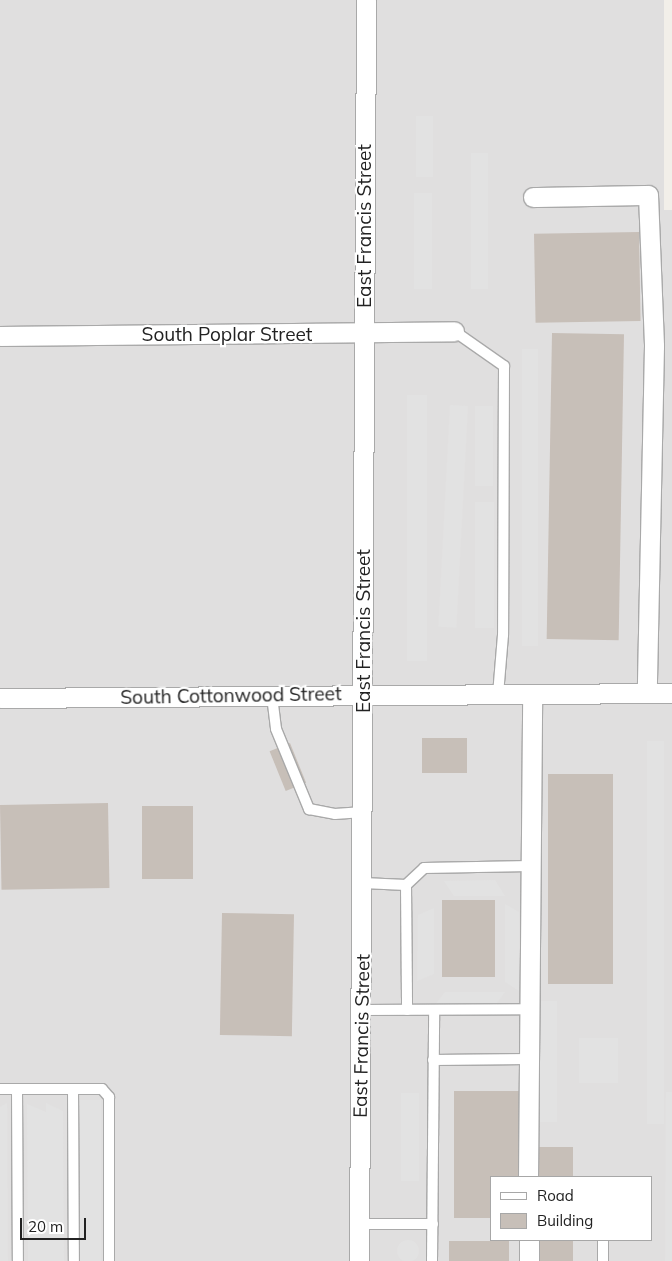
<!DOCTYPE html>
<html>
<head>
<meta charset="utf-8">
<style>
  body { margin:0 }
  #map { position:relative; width:672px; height:1261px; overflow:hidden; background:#f2efe9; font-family:Mulish,sans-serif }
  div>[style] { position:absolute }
  .residential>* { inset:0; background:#e0dfdf }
  .parking>* { inset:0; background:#e2e2e2; transform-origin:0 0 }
  .round { border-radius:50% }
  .building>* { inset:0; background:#c7bfb8; transform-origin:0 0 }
  .roads { filter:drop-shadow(1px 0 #a9a9a9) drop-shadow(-1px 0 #a9a9a9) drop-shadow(0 1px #a9a9a9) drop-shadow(0 -1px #a9a9a9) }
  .lane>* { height:10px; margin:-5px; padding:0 5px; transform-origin:5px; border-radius:5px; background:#fff }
  .street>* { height:19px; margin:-9.5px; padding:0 9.5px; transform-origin:9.5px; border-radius:9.5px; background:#fff }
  span { translate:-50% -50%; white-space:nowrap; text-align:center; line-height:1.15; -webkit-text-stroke:4.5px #fff; paint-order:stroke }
  .street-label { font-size:19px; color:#222 }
  .legend { position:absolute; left:490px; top:1176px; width:162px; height:65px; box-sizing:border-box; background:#fff; border:1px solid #a7a7a7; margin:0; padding:6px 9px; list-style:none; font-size:15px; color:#222 }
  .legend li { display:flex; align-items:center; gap:10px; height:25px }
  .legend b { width:25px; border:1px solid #a7a7a7 }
  .scale { position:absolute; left:20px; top:1218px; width:66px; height:22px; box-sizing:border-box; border:2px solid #222; border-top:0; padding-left:6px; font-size:15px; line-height:18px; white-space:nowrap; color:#222; -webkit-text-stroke:4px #fff; paint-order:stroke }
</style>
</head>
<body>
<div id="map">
  <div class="residential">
    <div style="clip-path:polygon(evenodd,0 0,664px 0,664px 210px,672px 210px,672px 1261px,0 1261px,0 0,491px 1177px,651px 1177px,651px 1240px,491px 1240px,491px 1177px)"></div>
  </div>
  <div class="parking">
    <div style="left:416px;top:116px;width:17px;height:61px"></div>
    <div style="left:471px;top:153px;width:17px;height:136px"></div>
    <div style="left:414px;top:193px;width:18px;height:96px"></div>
    <div style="left:522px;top:349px;width:16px;height:297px"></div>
    <div style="left:407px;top:395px;width:20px;height:266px"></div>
    <div style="left:450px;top:405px;width:18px;height:222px;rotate:3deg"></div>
    <div style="left:475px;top:406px;width:18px;height:80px"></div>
    <div style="left:475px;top:502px;width:19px;height:126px"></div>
    <div style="left:647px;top:741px;width:17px;height:383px"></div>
    <div style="clip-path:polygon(495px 880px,505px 896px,454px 896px,444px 881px)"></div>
    <div style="clip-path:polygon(505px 904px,519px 912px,519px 991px,505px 982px)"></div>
    <div style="clip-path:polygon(434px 908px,434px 974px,417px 981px,418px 915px)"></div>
    <div style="clip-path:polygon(445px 992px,505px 992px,494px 1007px,434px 1006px)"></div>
    <div style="left:539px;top:1001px;width:18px;height:121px"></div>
    <div style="left:579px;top:1038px;width:39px;height:45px"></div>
    <div style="clip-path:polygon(666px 1092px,672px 1092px,672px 1261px,665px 1261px)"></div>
    <div style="left:401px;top:1093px;width:18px;height:88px"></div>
    <div style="left:101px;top:1100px;width:161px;height:21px;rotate:90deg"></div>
    <div style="clip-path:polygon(7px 1103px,8px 1261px,0 1261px,0 1107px)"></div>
    <div style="clip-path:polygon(46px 1103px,63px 1111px,64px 1261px,28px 1261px,27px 1104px,46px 1112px)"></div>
    <div class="round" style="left:397px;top:1240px;width:22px;height:22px"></div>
  </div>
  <div class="building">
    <div style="left:639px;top:232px;width:89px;height:105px;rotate:89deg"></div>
    <div style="left:552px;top:333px;width:72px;height:306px;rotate:1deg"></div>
    <div style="left:467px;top:738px;width:35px;height:45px;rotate:90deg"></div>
    <div style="left:290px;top:743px;width:43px;height:22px;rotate:68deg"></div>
    <div style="left:548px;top:774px;width:65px;height:210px"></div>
    <div style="left:108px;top:803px;width:85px;height:108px;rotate:89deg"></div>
    <div style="left:142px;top:806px;width:51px;height:73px"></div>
    <div style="left:442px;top:900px;width:53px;height:77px"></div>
    <div style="left:222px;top:913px;width:72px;height:122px;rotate:1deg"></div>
    <div style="clip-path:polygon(454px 1091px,519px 1091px,519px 1177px,491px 1177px,491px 1218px,454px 1218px)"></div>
    <div style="left:538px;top:1147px;width:35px;height:30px"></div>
    <div style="left:538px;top:1240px;width:35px;height:21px"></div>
    <div style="left:449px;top:1241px;width:60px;height:20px"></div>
  </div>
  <div class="roads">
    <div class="lane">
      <div style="left:454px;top:331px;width:61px;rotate:35deg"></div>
      <div style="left:504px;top:366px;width:269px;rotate:90.2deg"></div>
      <div style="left:503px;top:635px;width:59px;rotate:94.8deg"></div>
      <div style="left:272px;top:696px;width:33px;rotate:83deg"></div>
      <div style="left:276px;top:729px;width:87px;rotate:67.6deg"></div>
      <div style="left:309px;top:809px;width:26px;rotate:11deg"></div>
      <div style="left:335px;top:814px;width:28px;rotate:-4deg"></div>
      <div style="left:363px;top:883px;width:43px;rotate:2.7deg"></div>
      <div style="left:406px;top:885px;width:25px;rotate:-43deg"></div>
      <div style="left:424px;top:868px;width:106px;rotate:-1.1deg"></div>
      <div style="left:406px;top:885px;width:125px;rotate:89.5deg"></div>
      <div style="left:363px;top:1010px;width:165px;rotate:-0.3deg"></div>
      <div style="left:433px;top:1060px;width:95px;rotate:-0.6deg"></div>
      <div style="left:0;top:1089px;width:102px"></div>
      <div style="left:102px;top:1089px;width:11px;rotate:49deg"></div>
      <div style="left:109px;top:1097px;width:164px;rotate:90deg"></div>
      <div style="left:17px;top:1089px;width:172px;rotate:89.7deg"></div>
      <div style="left:73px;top:1089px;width:172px;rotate:89.7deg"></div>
      <div style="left:360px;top:1224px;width:73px"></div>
      <div style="left:603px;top:1240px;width:21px;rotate:90deg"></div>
      <div style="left:432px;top:1261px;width:251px;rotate:-89.5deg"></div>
    </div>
    <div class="street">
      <div style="left:533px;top:197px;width:115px;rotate:-1deg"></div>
      <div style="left:648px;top:195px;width:151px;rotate:87.7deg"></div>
      <div style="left:654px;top:346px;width:347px;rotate:91.2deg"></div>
      <div style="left:0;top:336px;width:454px;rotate:-0.6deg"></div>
      <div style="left:0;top:698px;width:672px;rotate:-0.43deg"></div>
      <div style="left:528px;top:1177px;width:483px;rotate:-89.5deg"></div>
      <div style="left:529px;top:1240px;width:21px;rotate:90deg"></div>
      <div style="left:359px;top:1261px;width:1261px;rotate:-89.68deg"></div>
    </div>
  </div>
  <div class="street-label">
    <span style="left:365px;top:226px;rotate:-90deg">East Francis Street</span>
    <span style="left:227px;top:335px">South Poplar Street</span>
    <span style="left:364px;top:631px;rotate:-90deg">East Francis Street</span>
    <span style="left:231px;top:696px;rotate:-1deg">South Cottonwood Street</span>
    <span style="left:362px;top:1036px;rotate:-89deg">East Francis Street</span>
  </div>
  <ul class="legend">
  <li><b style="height:6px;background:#fff"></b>Road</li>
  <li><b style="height:14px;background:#c7bfb8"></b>Building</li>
  </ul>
  <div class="scale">20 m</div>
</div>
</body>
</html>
